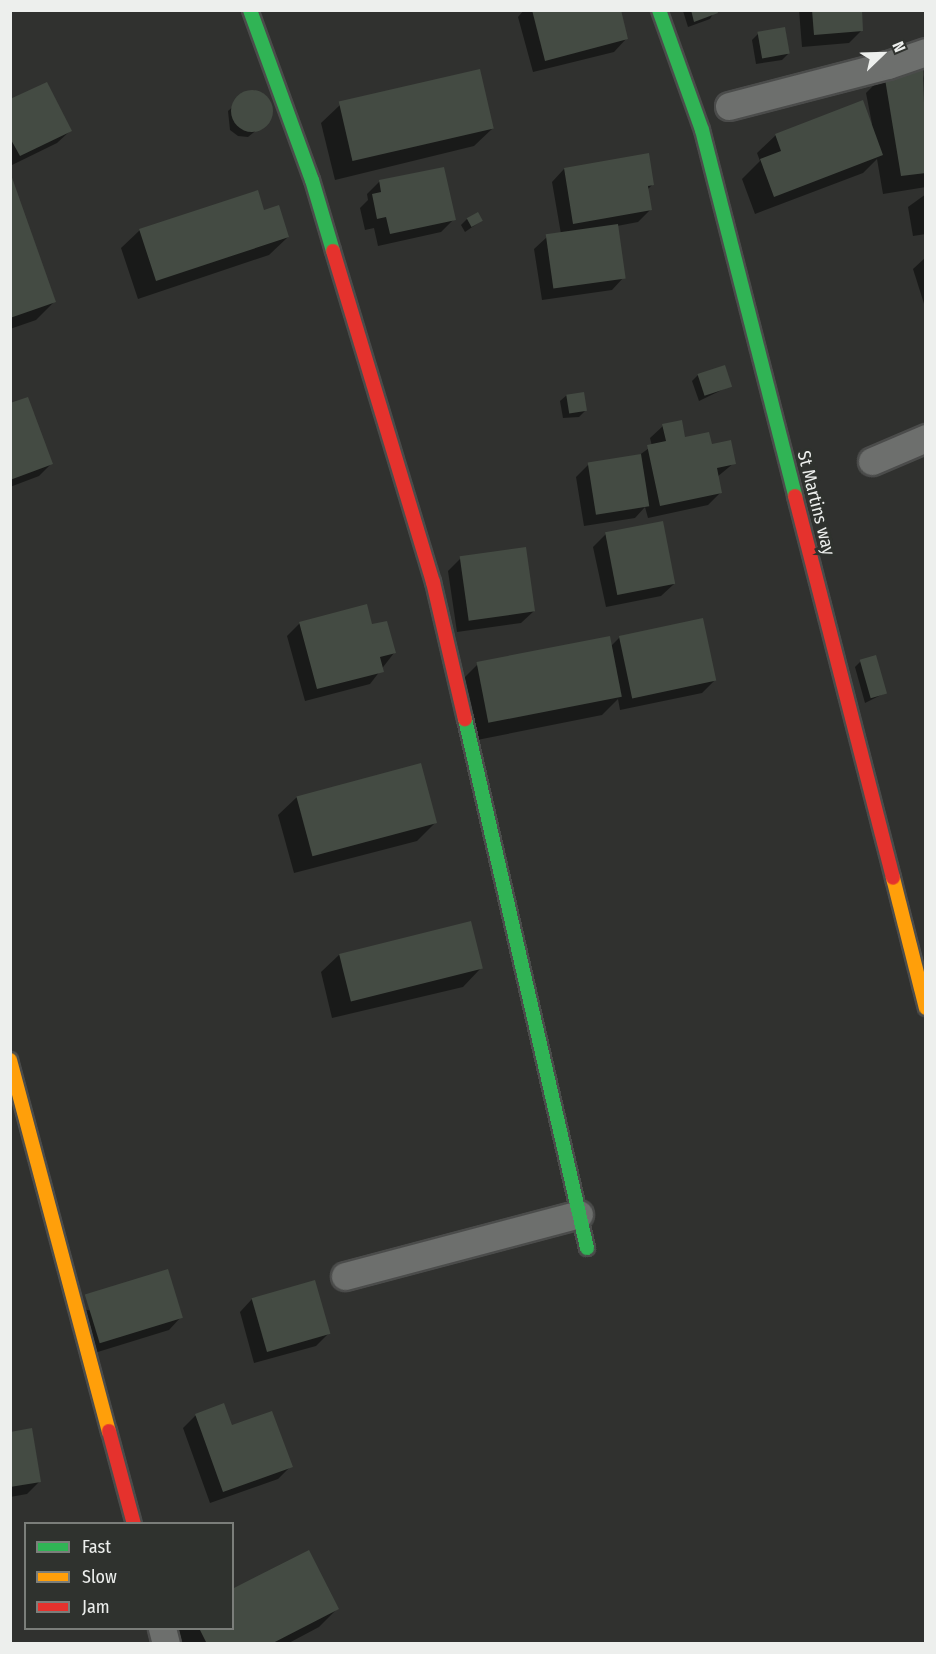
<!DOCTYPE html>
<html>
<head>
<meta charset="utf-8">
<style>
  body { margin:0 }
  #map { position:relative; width:936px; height:1654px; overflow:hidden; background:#30312f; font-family:"Fira Sans Condensed",sans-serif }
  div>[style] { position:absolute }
  .shadow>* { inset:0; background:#0007 }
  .building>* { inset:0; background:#444b43; transform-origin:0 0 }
  .round { border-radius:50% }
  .roads { filter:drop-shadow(2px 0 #4b4c4b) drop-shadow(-2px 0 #4b4c4b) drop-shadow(0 2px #4b4c4b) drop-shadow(0 -2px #4b4c4b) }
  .street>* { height:27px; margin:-13.5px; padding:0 13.5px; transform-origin:13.5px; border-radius:13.5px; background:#6d6f6d }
  .fast>* { height:14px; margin:-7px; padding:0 7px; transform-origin:7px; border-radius:7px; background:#30b455 }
  .slow>* { height:14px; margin:-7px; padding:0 7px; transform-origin:7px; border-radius:7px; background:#ff9f0a }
  .jam>* { height:14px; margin:-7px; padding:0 7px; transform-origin:7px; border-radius:7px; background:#e5322d }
  span { translate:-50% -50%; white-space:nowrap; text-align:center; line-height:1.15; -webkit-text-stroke:6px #2f322e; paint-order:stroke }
  .street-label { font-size:18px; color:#edefed }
  .frame { position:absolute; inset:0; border:12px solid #edefed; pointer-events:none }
  .legend { position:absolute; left:24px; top:1522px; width:210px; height:108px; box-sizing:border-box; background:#2f322e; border:2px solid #7b7e7a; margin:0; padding:8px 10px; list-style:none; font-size:18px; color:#edefed }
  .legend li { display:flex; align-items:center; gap:12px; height:30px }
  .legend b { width:30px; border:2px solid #7b7e7a }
  .north { position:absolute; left:852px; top:24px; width:60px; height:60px; -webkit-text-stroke:4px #2f322e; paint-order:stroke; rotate:67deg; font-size:16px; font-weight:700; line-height:24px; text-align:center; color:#edefed }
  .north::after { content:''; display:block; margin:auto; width:21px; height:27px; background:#edefed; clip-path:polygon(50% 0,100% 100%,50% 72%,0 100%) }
</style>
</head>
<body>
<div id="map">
  <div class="shadow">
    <div style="clip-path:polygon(524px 10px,608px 10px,626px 39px,614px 52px,533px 72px,518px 17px)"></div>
    <div style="clip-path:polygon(715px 10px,710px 19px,688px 27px,683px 11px)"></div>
    <div style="clip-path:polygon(799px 10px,860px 10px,862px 30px,849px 43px,802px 47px)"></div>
    <div style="clip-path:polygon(758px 34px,788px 54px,782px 60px,756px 64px,752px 40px)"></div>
    <div style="clip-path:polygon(921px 68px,926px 85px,926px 187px,883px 194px,877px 159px,863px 173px,755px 214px,742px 179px,760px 161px,757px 153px,776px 135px,872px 124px,866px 93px,885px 74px)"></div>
    <div style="clip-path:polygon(250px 92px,268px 99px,270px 119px,248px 137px,238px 136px,230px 130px,228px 111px)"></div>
    <div style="clip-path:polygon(10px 101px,70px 131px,57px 143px,10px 166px)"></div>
    <div style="clip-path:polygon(340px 105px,493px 128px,474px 146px,335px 180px,321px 123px)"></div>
    <div style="clip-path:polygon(443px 168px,454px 219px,441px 232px,378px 246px,374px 228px,365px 230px,360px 208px,368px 200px,367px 194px,379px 182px)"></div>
    <div style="clip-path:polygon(564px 169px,653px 184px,647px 190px,650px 210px,638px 222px,617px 226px,624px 277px,612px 290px,542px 300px,534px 249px,547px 237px,561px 234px,552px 182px)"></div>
    <div style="clip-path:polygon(10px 175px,55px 301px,36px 320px,10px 329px)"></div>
    <div style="clip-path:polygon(926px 194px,926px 234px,913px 236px,908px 207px)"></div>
    <div style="clip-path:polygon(467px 219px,481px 221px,465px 232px,461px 225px)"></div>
    <div style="clip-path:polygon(140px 230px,288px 237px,269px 255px,138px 299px,121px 248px)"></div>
    <div style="clip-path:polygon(926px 257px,926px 310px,913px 269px)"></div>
    <div style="clip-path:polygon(698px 375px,730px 386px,699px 401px,692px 381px)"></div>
    <div style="clip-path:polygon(567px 395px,585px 411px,579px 417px,563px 418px,560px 401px)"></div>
    <div style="clip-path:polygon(10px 405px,52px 463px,39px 476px,10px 487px)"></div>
    <div style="clip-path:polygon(663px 426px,684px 439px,711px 446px,734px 463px,717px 477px,721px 492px,708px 505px,648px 518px,645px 507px,635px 518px,584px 526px,576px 477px,589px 464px,638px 456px,652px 446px,650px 438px)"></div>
    <div style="clip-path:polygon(606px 534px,674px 584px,661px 596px,606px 607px,593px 547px)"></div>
    <div style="clip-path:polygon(461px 558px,534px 611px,521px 623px,457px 632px,448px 571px)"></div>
    <div style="clip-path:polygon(300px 623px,371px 626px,394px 653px,370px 684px,305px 701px,287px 636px)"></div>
    <div style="clip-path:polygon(620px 637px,715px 680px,702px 693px,620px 710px,618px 699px,602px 715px,472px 741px,460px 682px,478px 664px,610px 647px)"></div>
    <div style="clip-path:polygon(861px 661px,885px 693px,865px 703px,855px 667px)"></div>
    <div style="clip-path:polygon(297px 797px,435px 823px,417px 841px,294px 873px,278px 815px)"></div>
    <div style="clip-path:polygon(340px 954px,481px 968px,463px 987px,332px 1018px,321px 972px)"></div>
    <div style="clip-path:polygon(252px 1299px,329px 1333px,316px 1346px,254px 1363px,240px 1312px)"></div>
    <div style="clip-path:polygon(74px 1309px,181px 1317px,169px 1330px,88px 1355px)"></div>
    <div style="clip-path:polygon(223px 1405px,231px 1427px,291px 1466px,278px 1479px,210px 1503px,183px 1428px,195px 1416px)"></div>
    <div style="clip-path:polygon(10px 1433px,40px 1481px,27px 1494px,10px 1497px)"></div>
    <div style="clip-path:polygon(337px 1609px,319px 1627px,287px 1644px,179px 1644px,173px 1630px,232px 1628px)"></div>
  </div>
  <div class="building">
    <div style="clip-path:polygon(532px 10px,621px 10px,628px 39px,545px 61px)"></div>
    <div style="clip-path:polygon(691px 10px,717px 10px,718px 13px,694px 22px)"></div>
    <div style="clip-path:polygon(812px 10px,862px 10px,863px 31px,814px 35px)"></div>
    <div style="left:785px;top:27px;width:27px;height:28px;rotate:80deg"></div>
    <div style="clip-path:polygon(923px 67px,926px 173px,901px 176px,884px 73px)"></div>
    <div style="left:480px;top:69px;width:61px;height:145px;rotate:77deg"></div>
    <div style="clip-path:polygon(47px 82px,72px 131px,20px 156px,10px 138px,10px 99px)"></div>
    <div class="round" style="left:231px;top:90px;width:42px;height:42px"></div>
    <div style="clip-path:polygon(863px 100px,883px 155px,774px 197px,760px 159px,781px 151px,775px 134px)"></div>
    <div style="clip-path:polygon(649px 153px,654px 185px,648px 186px,652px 210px,573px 224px,564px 168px)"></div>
    <div style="clip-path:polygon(444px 167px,456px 220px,390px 234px,386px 217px,377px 219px,372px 194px,381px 192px,379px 180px)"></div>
    <div style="clip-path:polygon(10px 172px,56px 302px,10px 318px)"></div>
    <div style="clip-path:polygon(258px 190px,264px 210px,279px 205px,289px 237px,156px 281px,139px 229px)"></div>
    <div style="left:478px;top:212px;width:10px;height:13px;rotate:61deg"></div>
    <div style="left:618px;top:224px;width:55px;height:73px;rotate:82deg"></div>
    <div style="left:725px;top:365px;width:23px;height:29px;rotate:72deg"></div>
    <div style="left:584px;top:392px;width:19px;height:18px;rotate:81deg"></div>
    <div style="clip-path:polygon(28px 397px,53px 464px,10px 480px,10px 403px)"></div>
    <div style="clip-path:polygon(682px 420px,685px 437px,709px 432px,712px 444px,731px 440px,736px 464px,717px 468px,722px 493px,660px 506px,647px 445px,666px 441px,662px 424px)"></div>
    <div style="left:641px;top:454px;width:53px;height:54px;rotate:81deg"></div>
    <div style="left:663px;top:521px;width:64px;height:59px;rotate:79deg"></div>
    <div style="left:526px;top:547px;width:65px;height:67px;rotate:82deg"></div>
    <div style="clip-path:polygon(367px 604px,372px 624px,387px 621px,396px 653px,380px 657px,384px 672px,317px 689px,299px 622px)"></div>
    <div style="left:703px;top:618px;width:64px;height:86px;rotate:78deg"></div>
    <div style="left:610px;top:636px;width:62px;height:136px;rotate:79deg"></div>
    <div style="left:876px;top:655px;width:40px;height:17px;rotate:74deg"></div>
    <div style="left:421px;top:763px;width:62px;height:129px;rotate:75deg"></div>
    <div style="left:471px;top:921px;width:49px;height:136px;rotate:76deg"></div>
    <div style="left:168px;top:1269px;width:51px;height:87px;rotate:73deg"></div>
    <div style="left:315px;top:1280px;width:56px;height:66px;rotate:74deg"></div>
    <div style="clip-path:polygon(224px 1403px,232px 1425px,272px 1411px,293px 1467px,223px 1492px,195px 1414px)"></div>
    <div style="clip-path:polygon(32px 1428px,41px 1482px,10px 1487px,10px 1432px)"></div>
    <div style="clip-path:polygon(309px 1550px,339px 1609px,271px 1644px,207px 1644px,199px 1628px,232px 1628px,232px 1589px)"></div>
  </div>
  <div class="roads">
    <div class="street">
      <div style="left:729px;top:106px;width:164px;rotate:-14.5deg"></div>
      <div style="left:888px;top:65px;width:40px;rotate:-18.9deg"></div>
      <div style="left:872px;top:461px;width:59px;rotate:-23.1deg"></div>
      <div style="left:345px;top:1276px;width:242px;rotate:-14.8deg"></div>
      <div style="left:162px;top:1628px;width:16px;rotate:76deg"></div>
    </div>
    <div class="fast">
      <div style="left:250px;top:10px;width:181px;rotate:70deg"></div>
      <div style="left:312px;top:180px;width:74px;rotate:73.5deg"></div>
      <div style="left:659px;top:10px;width:127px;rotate:70.3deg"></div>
      <div style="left:702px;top:130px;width:378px;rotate:75.7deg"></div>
      <div style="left:465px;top:719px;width:543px;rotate:77.01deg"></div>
    </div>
    <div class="slow">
      <div style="left:893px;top:878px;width:134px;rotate:75.8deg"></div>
      <div style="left:10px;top:1060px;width:384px;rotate:75.1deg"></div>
    </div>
    <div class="jam">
      <div style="left:333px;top:251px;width:346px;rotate:73.2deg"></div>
      <div style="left:433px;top:582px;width:141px;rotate:76.9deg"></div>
      <div style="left:795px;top:496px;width:394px;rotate:75.6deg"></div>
      <div style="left:109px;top:1431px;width:96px;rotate:75deg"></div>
    </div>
  </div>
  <div class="street-label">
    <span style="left:816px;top:503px;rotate:76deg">St Martins way</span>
  </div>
  <div class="frame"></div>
  <ul class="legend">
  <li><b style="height:8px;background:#30b455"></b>Fast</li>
  <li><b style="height:8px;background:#ff9f0a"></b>Slow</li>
  <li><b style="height:8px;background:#e5322d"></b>Jam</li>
  </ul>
  <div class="north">N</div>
</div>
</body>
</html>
